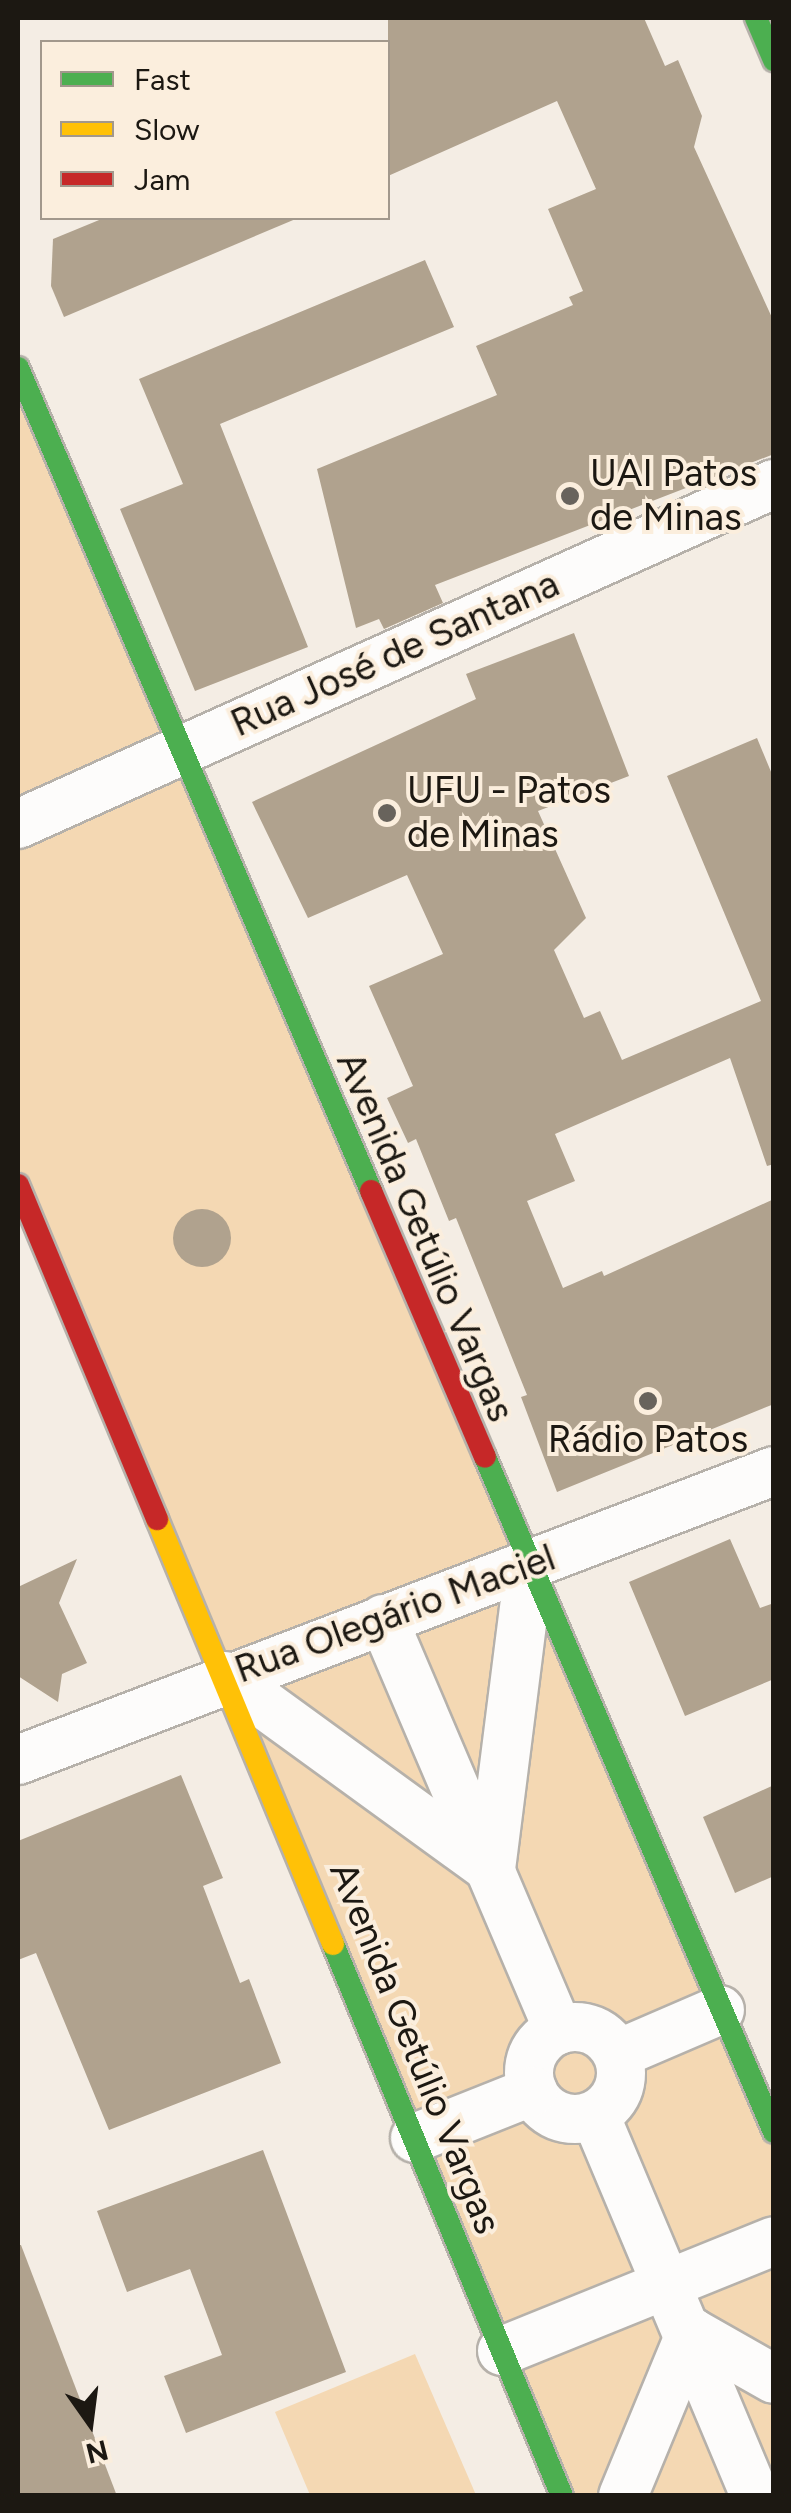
<!DOCTYPE html>
<html>
<head>
<meta charset="utf-8">
<style>
  body { margin:0 }
  #map { position:relative; width:791px; height:2513px; overflow:hidden; background:#f4ede4; font-family:Figtree,sans-serif }
  div>[style] { position:absolute }
  .green>* { inset:0; background:#f4d8b3 }
  .building>* { inset:0; background:#b0a28e }
  .round { border-radius:50% }
  .roads { filter:drop-shadow(2px 0 #b6b1aa) drop-shadow(-2px 0 #b6b1aa) drop-shadow(0 2px #b6b1aa) drop-shadow(0 -2px #b6b1aa) }
  .street>* { height:48px; margin:-24px; padding:0 24px; transform-origin:24px; border-radius:24px; background:#fdfcfb }
  .street>.ring { margin:-24px; padding:0; box-sizing:content-box; background:none; border:48px solid #fdfcfb; border-radius:50% }
  .fast>* { height:22px; margin:-11px; padding:0 11px; transform-origin:11px; border-radius:11px; background:#4caf50 }
  .slow>* { height:22px; margin:-11px; padding:0 11px; transform-origin:11px; border-radius:11px; background:#ffc107 }
  .jam>* { height:22px; margin:-11px; padding:0 11px; transform-origin:11px; border-radius:11px; background:#c62828 }
  .dots>* { width:28px; height:28px; translate:-50% -50%; box-sizing:border-box; border:5px solid #fbeedd; border-radius:50% }
  span { translate:-50% -50%; white-space:nowrap; text-align:center; line-height:1.15; -webkit-text-stroke:8px #fbeedd; paint-order:stroke }
  .poi-label { font-size:38px; color:#1c1812 }
  .left { translate:0 -50%; text-align:left }
  .street-label { font-size:38px; color:#1c1812 }
  .frame { position:absolute; inset:0; border:20px solid #1c1812; pointer-events:none }
  .legend { position:absolute; left:40px; top:40px; width:350px; height:180px; box-sizing:border-box; background:#fbeedd; border:2px solid #a2988c; margin:0; padding:12px 18px; list-style:none; font-size:30px; color:#1c1812 }
  .legend li { display:flex; align-items:center; gap:20px; height:50px }
  .legend b { width:50px; border:2px solid #a2988c }
  .north { position:absolute; left:40px; top:2373px; width:100px; height:100px; -webkit-text-stroke:8px #fbeedd; paint-order:stroke; rotate:166deg; font-size:28px; font-weight:700; line-height:40px; text-align:center; color:#1c1812 }
  .north::after { content:''; display:block; margin:auto; width:35px; height:45px; background:#1c1812; clip-path:polygon(50% 0,100% 100%,50% 72%,0 100%) }
</style>
</head>
<body>
<div id="map">
  <div class="green">
    <div style="clip-path:polygon(18px 368px,773px 2132px,773px 2495px,562px 2495px,18px 1185px)"></div>
    <div style="clip-path:polygon(415px 2354px,476px 2495px,310px 2495px,275px 2412px)"></div>
  </div>
  <div class="building">
    <div style="clip-path:polygon(388px 18px,644px 18px,665px 66px,678px 60px,702px 116px,694px 147px,774px 322px,774px 454px,435px 585px,443px 603px,384px 629px,379px 619px,356px 628px,317px 469px,497px 395px,476px 346px,573px 305px,569px 297px,583px 291px,548px 209px,596px 189px,557px 101px,388px 176px)"></div>
    <div style="clip-path:polygon(104px 218px,298px 218px,64px 317px,51px 286px,53px 239px)"></div>
    <div style="clip-path:polygon(425px 260px,454px 327px,220px 424px,308px 647px,195px 691px,120px 509px,183px 484px,139px 379px)"></div>
    <div style="clip-path:polygon(574px 633px,629px 776px,538px 811px,586px 918px,554px 950px,584px 1018px,600px 1011px,622px 1060px,761px 1001px,667px 776px,757px 738px,774px 779px,774px 1164px,767px 1166px,730px 1058px,555px 1134px,575px 1181px,527px 1201px,563px 1288px,602px 1271px,604px 1276px,774px 1199px,774px 1404px,557px 1492px,521px 1397px,527px 1395px,456px 1218px,449px 1221px,416px 1139px,408px 1143px,387px 1098px,413px 1086px,369px 986px,443px 954px,407px 875px,308px 918px,252px 802px,476px 699px,466px 674px)"></div>
    <div class="round" style="left:173px;top:1209px;width:58px;height:58px"></div>
    <div style="clip-path:polygon(730px 1539px,760px 1608px,774px 1603px,774px 1679px,685px 1716px,629px 1582px)"></div>
    <div style="clip-path:polygon(77px 1559px,59px 1603px,87px 1663px,62px 1674px,58px 1702px,18px 1676px,18px 1587px)"></div>
    <div style="clip-path:polygon(181px 1775px,223px 1878px,203px 1886px,240px 1983px,249px 1979px,281px 2063px,109px 2130px,36px 1953px,18px 1960px,18px 1841px)"></div>
    <div style="clip-path:polygon(774px 1785px,774px 1876px,735px 1893px,703px 1817px)"></div>
    <div style="clip-path:polygon(263px 2150px,346px 2372px,186px 2433px,164px 2376px,222px 2355px,190px 2269px,127px 2292px,97px 2211px)"></div>
    <div style="clip-path:polygon(18px 2245px,21px 2245px,117px 2496px,18px 2496px)"></div>
  </div>
  <div class="roads">
    <div class="street">
      <div style="left:18px;top:824px;width:829px;rotate:-24.22deg"></div>
      <div style="left:383px;top:1619px;width:447px;rotate:66.9deg"></div>
      <div style="left:225px;top:1676px;width:329px;rotate:36deg"></div>
      <div style="left:491px;top:1869px;width:304px;rotate:-82.8deg"></div>
      <div style="left:18px;top:1760px;width:809px;rotate:-20.92deg"></div>
      <div class="ring" style="left:529px;top:2027px;width:44px;height:44px"></div>
      <div style="left:618px;top:2054px;width:111px;rotate:-23.3deg"></div>
      <div style="left:595px;top:2115px;width:413px;rotate:67.2deg"></div>
      <div style="left:415px;top:2138px;width:127px;rotate:-21.7deg"></div>
      <div style="left:502px;top:2351px;width:293px;rotate:-22deg"></div>
      <div style="left:623px;top:2496px;width:178px;rotate:-67.5deg"></div>
      <div style="left:691px;top:2332px;width:95px;rotate:29.5deg"></div>
    </div>
    <div class="fast">
      <div style="left:756px;top:18px;width:46px;rotate:66.8deg"></div>
      <div style="left:18px;top:368px;width:896px;rotate:66.78deg"></div>
      <div style="left:485px;top:1457px;width:734px;rotate:66.82deg"></div>
      <div style="left:333px;top:1944px;width:598px;rotate:67.47deg"></div>
    </div>
    <div class="slow">
      <div style="left:157px;top:1519px;width:460px;rotate:67.5deg"></div>
    </div>
    <div class="jam">
      <div style="left:18px;top:1185px;width:362px;rotate:67.4deg"></div>
      <div style="left:371px;top:1191px;width:289px;rotate:66.8deg"></div>
    </div>
  </div>
  <div class="dots">
    <div style="left:570px;top:496px;background:#68635c"></div>
    <div style="left:387px;top:813px;background:#68635c"></div>
    <div style="left:648px;top:1401px;background:#68635c"></div>
  </div>
  <div class="poi-label">
    <span class="left" style="left:590px;top:496px">UAI Patos<br>de Minas</span>
    <span class="left" style="left:407px;top:813px">UFU - Patos<br>de Minas</span>
    <span style="left:648px;top:1440px">Rádio Patos</span>
  </div>
  <div class="street-label">
    <span style="left:395px;top:654px;rotate:-24deg">Rua José de Santana</span>
    <span style="left:425px;top:1237px;rotate:67deg">Avenida Getúlio Vargas</span>
    <span style="left:395px;top:1614px;rotate:-20deg">Rua Olegário Maciel</span>
    <span style="left:415px;top:2048px;rotate:68deg">Avenida Getúlio Vargas</span>
  </div>
  <div class="frame"></div>
  <ul class="legend">
  <li><b style="height:12px;background:#4caf50"></b>Fast</li>
  <li><b style="height:12px;background:#ffc107"></b>Slow</li>
  <li><b style="height:12px;background:#c62828"></b>Jam</li>
  </ul>
  <div class="north">N</div>
</div>
</body>
</html>
